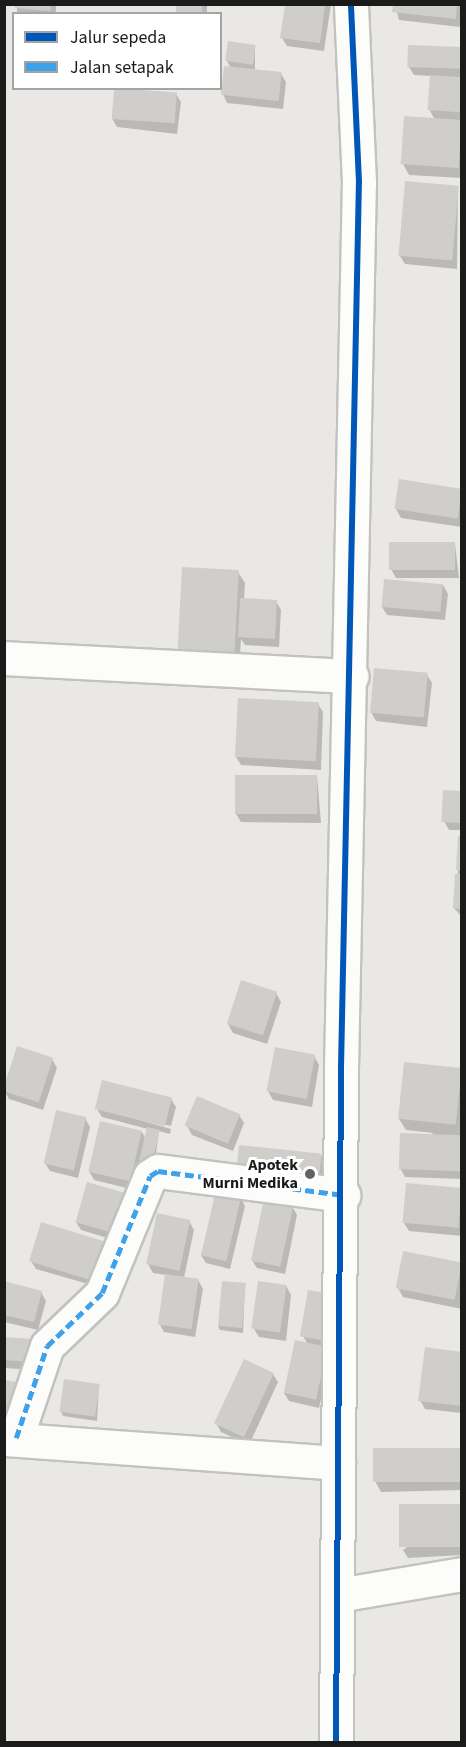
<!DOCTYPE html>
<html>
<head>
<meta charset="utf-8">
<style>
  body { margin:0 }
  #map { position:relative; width:466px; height:1747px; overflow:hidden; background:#e9e8e4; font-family:"Source Sans 3",sans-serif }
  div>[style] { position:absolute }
  .shadow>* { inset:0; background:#0003; transform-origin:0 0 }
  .building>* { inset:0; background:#d0cecb; transform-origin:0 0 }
  .roads { filter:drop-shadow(2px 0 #c2c2c0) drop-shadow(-2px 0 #c2c2c0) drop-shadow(0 2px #c2c2c0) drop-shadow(0 -2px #c2c2c0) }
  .minor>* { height:33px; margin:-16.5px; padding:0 16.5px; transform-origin:16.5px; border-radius:16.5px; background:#fcfcfb }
  .quiet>* { height:4.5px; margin-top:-2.25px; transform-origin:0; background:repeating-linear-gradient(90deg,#3da2ea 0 9px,transparent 0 13.5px) }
  .cycleway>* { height:6px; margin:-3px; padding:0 3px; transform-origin:3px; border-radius:3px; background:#0057b8 }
  .dots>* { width:16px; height:16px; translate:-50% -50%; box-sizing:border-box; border:3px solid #fff; border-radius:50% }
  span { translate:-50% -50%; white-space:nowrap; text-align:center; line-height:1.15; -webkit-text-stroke:6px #fff; paint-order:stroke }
  .poi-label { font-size:16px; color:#1b1b1b; font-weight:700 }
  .right { translate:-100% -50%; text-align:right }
  .frame { position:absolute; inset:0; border:6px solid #1b1b1b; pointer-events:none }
  .legend { position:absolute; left:12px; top:12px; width:210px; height:78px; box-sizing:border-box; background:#fff; border:2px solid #a4a4a4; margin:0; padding:8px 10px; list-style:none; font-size:18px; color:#1b1b1b }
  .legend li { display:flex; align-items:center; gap:12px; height:30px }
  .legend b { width:30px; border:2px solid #a4a4a4 }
</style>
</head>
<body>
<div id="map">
  <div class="shadow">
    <div style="left:17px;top:4px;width:39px;height:10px"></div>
    <div style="left:177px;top:4px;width:30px;height:10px"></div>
    <div style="clip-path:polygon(287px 4px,331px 4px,324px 51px,287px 46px,282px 38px)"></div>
    <div style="clip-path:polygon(395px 4px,462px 4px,460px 27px,399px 20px)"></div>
    <div style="clip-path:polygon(255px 46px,255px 71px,281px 74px,286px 82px,283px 109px,227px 103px,223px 94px,231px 68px,227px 61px)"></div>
    <div style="clip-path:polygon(462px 49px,462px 178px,409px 175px,403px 164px,435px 120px,429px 109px,431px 76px,414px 75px,409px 67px)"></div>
    <div style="clip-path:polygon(116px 88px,176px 94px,181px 102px,177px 134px,117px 127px,112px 118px)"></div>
    <div style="clip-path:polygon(458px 187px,457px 269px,405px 264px,400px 256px)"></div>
    <div style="clip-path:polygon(462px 490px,462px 527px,401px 518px,396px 509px)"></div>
    <div style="clip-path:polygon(455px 544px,459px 578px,396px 578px,391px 569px)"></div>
    <div style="clip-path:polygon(238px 572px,245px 583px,244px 600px,276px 601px,281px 610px,279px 647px,245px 645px,241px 639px,239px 673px,184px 669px)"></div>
    <div style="clip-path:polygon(443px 585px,448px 594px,445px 620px,387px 615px,382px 607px)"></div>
    <div style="clip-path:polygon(427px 675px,432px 683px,427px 727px,376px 721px,371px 712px)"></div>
    <div style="clip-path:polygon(318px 704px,323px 712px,321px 770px,241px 765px,236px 757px)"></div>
    <div style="clip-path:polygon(317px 776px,321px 823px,241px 822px,236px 814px)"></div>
    <div style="clip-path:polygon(462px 792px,462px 830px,449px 830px,444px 821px)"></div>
    <div style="clip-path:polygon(462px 837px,462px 917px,454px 908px)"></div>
    <div style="clip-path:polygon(276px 993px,281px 1002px,267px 1044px,233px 1033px,228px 1024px)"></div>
    <div style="clip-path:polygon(18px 1048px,52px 1059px,57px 1068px,43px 1110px,9px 1099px,4px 1090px)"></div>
    <div style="clip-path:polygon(314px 1056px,319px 1065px,312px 1107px,273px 1100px,268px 1091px)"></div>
    <div style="clip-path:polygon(462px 1069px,462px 1179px,405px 1177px,400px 1168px,433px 1133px,406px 1130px,399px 1119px)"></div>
    <div style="clip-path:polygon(171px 1099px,176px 1107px,171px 1126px,101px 1109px,171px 1129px,170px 1134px,159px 1131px,153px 1176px,135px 1190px,94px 1180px,89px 1171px,142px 1132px,146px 1140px,148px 1129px,102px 1117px,97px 1109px)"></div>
    <div style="clip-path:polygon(239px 1115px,244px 1123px,233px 1151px,192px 1135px,187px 1126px)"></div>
    <div style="clip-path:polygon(85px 1118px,90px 1127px,78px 1178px,50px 1171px,45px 1163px)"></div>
    <div style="clip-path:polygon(322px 1156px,326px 1164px,323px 1193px,242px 1184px)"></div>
    <div style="clip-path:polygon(88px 1183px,127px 1244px,81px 1230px,76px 1222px)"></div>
    <div style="clip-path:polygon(462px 1189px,462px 1236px,409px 1231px,404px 1223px)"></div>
    <div style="clip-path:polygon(240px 1197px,245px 1206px,230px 1269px,206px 1263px,201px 1255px)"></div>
    <div style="clip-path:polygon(292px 1206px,297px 1215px,285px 1274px,257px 1268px,252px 1260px)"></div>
    <div style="clip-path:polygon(189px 1221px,194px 1230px,184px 1278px,198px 1280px,203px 1289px,195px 1337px,164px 1332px,159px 1323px,166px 1275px,153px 1273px,148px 1264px)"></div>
    <div style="clip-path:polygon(119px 1254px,109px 1290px,36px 1269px,31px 1261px)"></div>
    <div style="clip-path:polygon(462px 1264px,462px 1309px,403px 1297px,398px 1288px)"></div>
    <div style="clip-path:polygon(4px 1283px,41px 1292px,46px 1301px,38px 1330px,4px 1322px)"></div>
    <div style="clip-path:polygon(245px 1285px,243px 1333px,220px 1330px,218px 1326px)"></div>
    <div style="clip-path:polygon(286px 1286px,291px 1295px,286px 1341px,259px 1337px,254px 1329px)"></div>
    <div style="clip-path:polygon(310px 1292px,331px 1357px,319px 1408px,289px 1401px,284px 1393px,308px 1345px,303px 1336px)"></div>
    <div style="clip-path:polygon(4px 1338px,36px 1370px,4px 1368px)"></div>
    <div style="clip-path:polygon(462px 1353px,462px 1413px,425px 1409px,420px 1400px)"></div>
    <div style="clip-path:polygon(273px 1374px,278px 1382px,249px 1445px,221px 1432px,216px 1423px)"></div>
    <div style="clip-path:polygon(99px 1385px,97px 1421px,63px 1416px,61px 1411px)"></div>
    <div style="clip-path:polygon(462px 1449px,462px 1490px,381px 1492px,376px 1483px,375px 1450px)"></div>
    <div style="clip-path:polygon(462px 1505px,462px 1555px,408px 1558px,403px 1550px)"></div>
  </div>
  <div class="building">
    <div style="clip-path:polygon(15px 4px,51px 4px,50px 11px,15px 8px)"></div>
    <div style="left:176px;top:4px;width:26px;height:10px"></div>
    <div style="clip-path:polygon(393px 4px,457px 4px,456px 19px,392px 12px)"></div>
    <div style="clip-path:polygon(285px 5px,325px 5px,320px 43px,280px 38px)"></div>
    <div style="left:228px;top:41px;width:28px;height:20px;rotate:8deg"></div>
    <div style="left:408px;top:45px;width:54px;height:22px;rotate:2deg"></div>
    <div style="left:224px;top:66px;width:58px;height:29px;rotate:6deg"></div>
    <div style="left:430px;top:75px;width:32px;height:35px;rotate:4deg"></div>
    <div style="left:114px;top:88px;width:63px;height:31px;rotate:4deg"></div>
    <div style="left:404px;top:116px;width:58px;height:48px;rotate:4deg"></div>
    <div style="left:405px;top:181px;width:54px;height:75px;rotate:5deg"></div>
    <div style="left:399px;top:479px;width:64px;height:30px;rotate:9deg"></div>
    <div style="left:389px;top:542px;width:66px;height:28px"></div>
    <div style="left:182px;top:567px;width:57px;height:91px;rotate:3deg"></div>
    <div style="left:384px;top:579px;width:59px;height:28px;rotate:5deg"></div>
    <div style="left:240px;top:598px;width:37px;height:39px;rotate:3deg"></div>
    <div style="left:374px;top:668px;width:54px;height:45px;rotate:5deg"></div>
    <div style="left:238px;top:698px;width:81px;height:59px;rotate:3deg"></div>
    <div style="left:235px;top:775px;width:82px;height:39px"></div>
    <div style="left:443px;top:790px;width:19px;height:32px;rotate:3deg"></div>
    <div style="clip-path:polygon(458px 836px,462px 836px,462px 870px,456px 870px)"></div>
    <div style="clip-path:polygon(455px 874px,462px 874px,462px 909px,453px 908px)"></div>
    <div style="left:241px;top:980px;width:38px;height:46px;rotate:18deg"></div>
    <div style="left:17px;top:1046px;width:38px;height:47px;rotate:18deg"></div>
    <div style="left:275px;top:1047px;width:41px;height:45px;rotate:11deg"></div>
    <div style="left:404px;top:1062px;width:58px;height:57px;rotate:6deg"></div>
    <div style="left:102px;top:1080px;width:72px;height:30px;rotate:14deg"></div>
    <div style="left:197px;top:1096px;width:47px;height:32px;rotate:23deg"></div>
    <div style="left:56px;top:1110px;width:31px;height:55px;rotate:13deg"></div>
    <div style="left:100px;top:1121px;width:43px;height:52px;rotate:13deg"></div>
    <div style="left:147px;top:1127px;width:13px;height:44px;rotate:13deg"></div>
    <div style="left:400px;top:1133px;width:62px;height:36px;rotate:2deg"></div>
    <div style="left:239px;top:1145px;width:83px;height:31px;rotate:6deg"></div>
    <div style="left:87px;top:1182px;width:48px;height:42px;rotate:16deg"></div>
    <div style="left:406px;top:1183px;width:56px;height:40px;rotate:5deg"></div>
    <div style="left:216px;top:1190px;width:26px;height:67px;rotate:13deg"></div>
    <div style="left:264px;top:1199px;width:30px;height:63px;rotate:12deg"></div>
    <div style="left:157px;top:1213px;width:34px;height:52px;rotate:12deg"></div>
    <div style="left:41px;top:1222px;width:77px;height:41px;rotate:17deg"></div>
    <div style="left:403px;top:1251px;width:60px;height:38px;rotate:11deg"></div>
    <div style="left:165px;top:1274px;width:34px;height:51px;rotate:8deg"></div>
    <div style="clip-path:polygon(4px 1281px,42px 1291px,34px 1322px,4px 1315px)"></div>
    <div style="left:222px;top:1281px;width:24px;height:45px;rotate:5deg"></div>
    <div style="left:258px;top:1281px;width:29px;height:48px;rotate:8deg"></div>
    <div style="left:308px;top:1290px;width:29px;height:47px;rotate:10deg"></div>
    <div style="left:4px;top:1337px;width:30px;height:23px;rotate:4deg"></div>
    <div style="left:295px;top:1340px;width:33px;height:54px;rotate:12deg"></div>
    <div style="clip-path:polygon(425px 1347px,462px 1352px,462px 1406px,418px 1401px)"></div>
    <div style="left:244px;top:1359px;width:33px;height:71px;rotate:25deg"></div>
    <div style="left:64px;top:1379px;width:36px;height:33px;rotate:8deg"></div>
    <div style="clip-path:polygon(4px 1380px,23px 1383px,4px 1424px)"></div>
    <div style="left:462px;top:1448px;width:34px;height:89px;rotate:90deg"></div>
    <div style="left:462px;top:1504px;width:43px;height:63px;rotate:90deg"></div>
  </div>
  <div class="roads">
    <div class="minor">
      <div style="left:4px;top:658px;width:348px;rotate:3deg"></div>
      <div style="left:16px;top:1438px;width:97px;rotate:-71.4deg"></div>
      <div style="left:47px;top:1346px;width:76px;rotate:-43.9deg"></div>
      <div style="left:102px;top:1293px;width:126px;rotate:-67.7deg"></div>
      <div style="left:150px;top:1176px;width:9px;rotate:-32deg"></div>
      <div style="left:158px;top:1171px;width:187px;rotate:7.4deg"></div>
      <div style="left:4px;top:1439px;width:335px;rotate:4.1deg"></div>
      <div style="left:338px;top:1595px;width:126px;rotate:-9.6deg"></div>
      <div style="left:336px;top:1742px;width:674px;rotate:-89.57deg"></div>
      <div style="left:341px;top:1068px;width:886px;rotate:-88.84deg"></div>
      <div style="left:359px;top:182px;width:178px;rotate:-92.6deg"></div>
    </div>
  </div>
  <div class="quiet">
    <div style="left:16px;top:1438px;width:97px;rotate:-71.4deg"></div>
    <div style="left:47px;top:1346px;width:76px;rotate:-43.9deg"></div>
    <div style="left:102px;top:1293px;width:126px;rotate:-67.7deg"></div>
    <div style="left:150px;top:1176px;width:9px;rotate:-32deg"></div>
    <div style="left:158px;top:1171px;width:187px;rotate:7.4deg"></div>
  </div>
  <div class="cycleway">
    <div style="left:336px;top:1742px;width:674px;rotate:-89.57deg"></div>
    <div style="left:341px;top:1068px;width:886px;rotate:-88.84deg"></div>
    <div style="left:359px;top:182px;width:178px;rotate:-92.6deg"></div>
  </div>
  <div class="dots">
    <div style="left:310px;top:1174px;background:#636361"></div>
  </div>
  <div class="poi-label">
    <span class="right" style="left:298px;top:1174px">Apotek<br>Murni Medika</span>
  </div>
  <div class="frame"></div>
  <ul class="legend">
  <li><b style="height:8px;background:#0057b8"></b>Jalur sepeda</li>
  <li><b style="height:8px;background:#3da2ea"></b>Jalan setapak</li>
  </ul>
</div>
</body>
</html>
